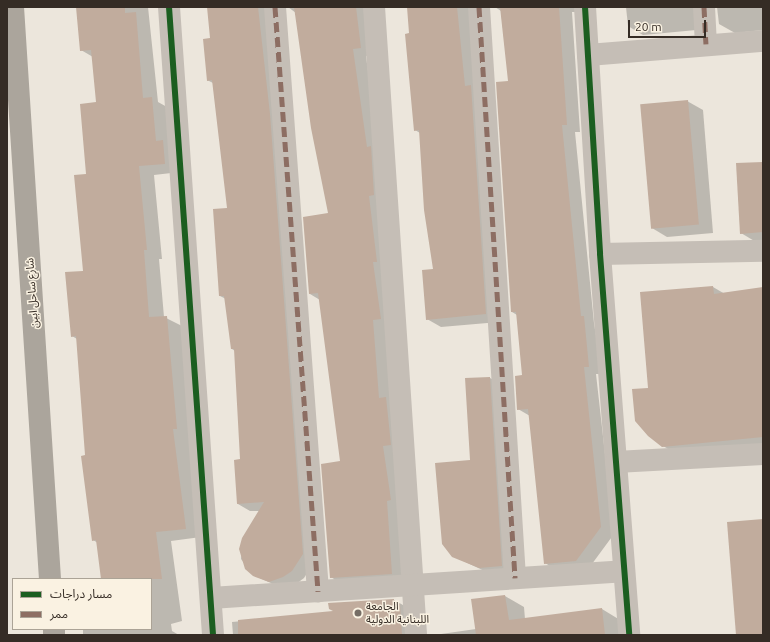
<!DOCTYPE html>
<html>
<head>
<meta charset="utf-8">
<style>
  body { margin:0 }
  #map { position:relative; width:770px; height:642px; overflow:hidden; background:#ece6dc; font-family:Ubuntu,"Noto Sans Arabic",sans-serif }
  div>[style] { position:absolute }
  .shadow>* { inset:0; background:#0003 }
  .building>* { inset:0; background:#c1ac9d; transform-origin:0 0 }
  .minor>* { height:22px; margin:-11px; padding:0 11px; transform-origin:11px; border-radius:11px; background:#c5beb6 }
  .highway>* { height:22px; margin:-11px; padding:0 11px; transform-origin:11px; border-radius:11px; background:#aba59c }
  .quiet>* { height:5px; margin-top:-2.5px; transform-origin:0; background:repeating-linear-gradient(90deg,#8d6e63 0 10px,transparent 0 15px) }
  .cycleway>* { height:6px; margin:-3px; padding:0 3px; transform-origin:3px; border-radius:3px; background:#1b5e20 }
  .dots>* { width:11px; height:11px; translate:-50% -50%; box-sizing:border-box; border:2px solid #faf2e2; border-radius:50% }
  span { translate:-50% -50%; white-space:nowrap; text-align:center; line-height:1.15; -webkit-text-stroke:3px #faf2e2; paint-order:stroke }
  .street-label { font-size:11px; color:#352c25 }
  .poi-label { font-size:11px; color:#352c25 }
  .left { translate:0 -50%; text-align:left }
  .frame { position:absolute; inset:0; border:8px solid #352c25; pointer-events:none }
  .legend { position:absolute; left:12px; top:578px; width:140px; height:52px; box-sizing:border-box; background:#faf2e2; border:1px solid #aba396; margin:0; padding:5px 7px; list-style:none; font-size:12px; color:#352c25 }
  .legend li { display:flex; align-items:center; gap:8px; height:20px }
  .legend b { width:20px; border:1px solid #aba396 }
  .scale { position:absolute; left:628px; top:20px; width:78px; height:18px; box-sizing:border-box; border:2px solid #352c25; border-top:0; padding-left:5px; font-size:12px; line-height:14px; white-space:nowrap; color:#352c25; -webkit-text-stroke:3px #faf2e2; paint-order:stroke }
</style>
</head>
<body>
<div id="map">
  <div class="shadow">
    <div style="clip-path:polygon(77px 7px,148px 7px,158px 102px,167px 107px,180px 172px,154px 175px,162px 259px,159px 259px,164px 317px,182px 326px,201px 537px,171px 541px,182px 621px,171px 624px,172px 631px,179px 635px,83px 635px,83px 629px,151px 629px,151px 579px,102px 579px,98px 543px,93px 540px,77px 339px,72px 336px,84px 271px,87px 175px,97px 103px,93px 57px,81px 50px)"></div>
    <div style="clip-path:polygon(208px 7px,279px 7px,315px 561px,304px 578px,296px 584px,282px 588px,253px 575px,241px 559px,243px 539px,260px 511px,250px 511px,238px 504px,241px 460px,235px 351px,232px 349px,226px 299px,220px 296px,228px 209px,213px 83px,207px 80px,211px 39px)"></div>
    <div style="clip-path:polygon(288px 7px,367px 7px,373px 55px,366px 56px,379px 152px,405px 581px,343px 585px,331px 577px,341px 462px,320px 300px,310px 294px,329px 214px,296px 13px)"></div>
    <div style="clip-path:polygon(408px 7px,484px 7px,499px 322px,441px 327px,427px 319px,434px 270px,420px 133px,415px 130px)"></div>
    <div style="clip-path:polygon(495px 7px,577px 7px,577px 12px,572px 12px,580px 132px,575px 132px,594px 323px,602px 374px,596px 374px,614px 534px,589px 568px,558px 571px,545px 563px,530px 416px,518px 409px,523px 376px,517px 315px,512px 312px,509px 82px,501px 11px)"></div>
    <div style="clip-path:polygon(626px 7px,713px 7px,707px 29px,643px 35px,628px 26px)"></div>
    <div style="clip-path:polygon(717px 7px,763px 7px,763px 30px,735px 33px,719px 24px)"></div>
    <div style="clip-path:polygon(687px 101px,703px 110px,713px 233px,667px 237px,652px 228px)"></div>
    <div style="clip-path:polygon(763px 163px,763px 242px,756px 242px,741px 233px)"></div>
    <div style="clip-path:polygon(713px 287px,725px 294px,763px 288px,763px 447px,679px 455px,663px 446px,649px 389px)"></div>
    <div style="clip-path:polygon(490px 378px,504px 386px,516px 574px,495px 576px,453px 556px)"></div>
    <div style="clip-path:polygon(505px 596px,524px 607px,525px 619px,602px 609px,620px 620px,622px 635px,434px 635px,476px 629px)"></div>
    <div style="clip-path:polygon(394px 600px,412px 610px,420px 635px,233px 635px,232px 622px,335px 612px)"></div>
  </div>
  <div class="building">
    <div style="clip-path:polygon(76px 7px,125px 7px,125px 13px,136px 12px,143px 98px,152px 97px,156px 141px,163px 140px,165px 164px,139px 166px,147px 250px,144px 250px,149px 317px,167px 316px,177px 429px,173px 429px,186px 529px,156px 532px,162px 579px,101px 579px,96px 540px,92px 541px,81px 456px,85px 455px,76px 336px,71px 337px,65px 272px,83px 271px,74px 175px,86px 174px,80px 104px,96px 102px,91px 50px,80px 51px)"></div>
    <div style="clip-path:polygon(207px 7px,258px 7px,270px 114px,303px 554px,292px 571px,283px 577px,269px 582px,253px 576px,245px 569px,239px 549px,242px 538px,264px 502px,237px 504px,234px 460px,240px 459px,234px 349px,231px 349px,224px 296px,219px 296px,213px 209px,227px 208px,212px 80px,207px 81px,203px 39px,210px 38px)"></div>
    <div style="clip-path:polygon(294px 7px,356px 7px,361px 48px,353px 49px,367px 147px,371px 146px,374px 195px,369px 196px,377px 262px,373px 262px,381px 319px,373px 320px,379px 398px,386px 397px,391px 445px,383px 446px,391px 500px,387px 501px,392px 574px,330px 578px,321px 464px,340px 461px,318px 293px,309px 294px,303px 217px,328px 213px,311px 128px)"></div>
    <div style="clip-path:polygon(407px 7px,457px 7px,465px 86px,471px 85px,486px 314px,426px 320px,422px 270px,433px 269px,424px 210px,419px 130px,414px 131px,405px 34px,409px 33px)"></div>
    <div style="clip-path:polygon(500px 7px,559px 7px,567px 125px,562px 125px,581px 316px,584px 316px,589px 367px,584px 367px,601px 527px,576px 561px,544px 564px,528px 409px,517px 410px,515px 376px,522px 375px,516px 312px,511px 312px,496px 82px,508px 81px)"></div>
    <div style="left:688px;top:100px;width:125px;height:48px;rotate:85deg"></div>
    <div style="clip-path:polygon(763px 162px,763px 232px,740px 234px,736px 163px)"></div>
    <div style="clip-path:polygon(713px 286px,714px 294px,763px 287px,763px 437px,662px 447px,648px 436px,635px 421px,632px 389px,648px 388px,640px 292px)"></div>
    <div style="clip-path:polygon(490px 377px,502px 566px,479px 568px,452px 557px,442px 544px,435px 463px,470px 460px,465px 378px)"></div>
    <div style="clip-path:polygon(763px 519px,763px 635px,736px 635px,727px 522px)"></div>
    <div style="clip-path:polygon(505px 595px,509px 620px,602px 608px,605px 635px,476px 635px,471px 599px)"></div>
    <div style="clip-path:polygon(394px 599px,394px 605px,400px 604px,402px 635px,238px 635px,238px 620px,333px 611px,329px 609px,328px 603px)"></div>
  </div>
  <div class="minor">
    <div style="left:169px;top:7px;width:630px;rotate:85.99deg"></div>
    <div style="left:275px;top:7px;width:586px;rotate:85.79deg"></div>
    <div style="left:374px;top:7px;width:629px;rotate:86.17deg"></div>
    <div style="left:479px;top:7px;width:572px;rotate:86.39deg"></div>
    <div style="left:585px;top:7px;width:247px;rotate:86.5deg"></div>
    <div style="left:600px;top:254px;width:382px;rotate:85.6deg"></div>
    <div style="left:704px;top:7px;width:37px;rotate:87deg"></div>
    <div style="left:588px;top:55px;width:176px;rotate:-4.6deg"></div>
    <div style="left:600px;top:254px;width:163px;rotate:-1.1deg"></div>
    <div style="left:616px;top:462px;width:147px;rotate:-3.1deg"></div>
    <div style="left:211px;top:598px;width:413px;rotate:-3.7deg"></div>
  </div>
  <div class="highway">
    <div style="left:13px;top:7px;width:573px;rotate:86.3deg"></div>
    <div style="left:54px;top:629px;width:6px;rotate:90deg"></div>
  </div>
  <div class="quiet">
    <div style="left:275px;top:7px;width:586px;rotate:85.79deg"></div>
    <div style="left:479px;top:7px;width:572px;rotate:86.39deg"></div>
    <div style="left:704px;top:7px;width:37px;rotate:87deg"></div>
  </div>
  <div class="cycleway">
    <div style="left:169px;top:7px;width:630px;rotate:85.99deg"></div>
    <div style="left:585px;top:7px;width:247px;rotate:86.5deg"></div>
    <div style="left:600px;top:254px;width:382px;rotate:85.6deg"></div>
  </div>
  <div class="dots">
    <div style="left:358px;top:613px;background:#756d65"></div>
  </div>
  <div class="street-label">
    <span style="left:32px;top:293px;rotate:-94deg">شارع ساحل ابين</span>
  </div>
  <div class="poi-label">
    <span class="left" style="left:366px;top:613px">الجامعة<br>اللبنانية الدولية</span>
  </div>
  <div class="frame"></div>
  <ul class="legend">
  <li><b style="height:5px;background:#1b5e20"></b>مسار دراجات</li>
  <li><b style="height:5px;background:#8d6e63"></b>ممر</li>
  </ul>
  <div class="scale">20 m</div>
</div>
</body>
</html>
